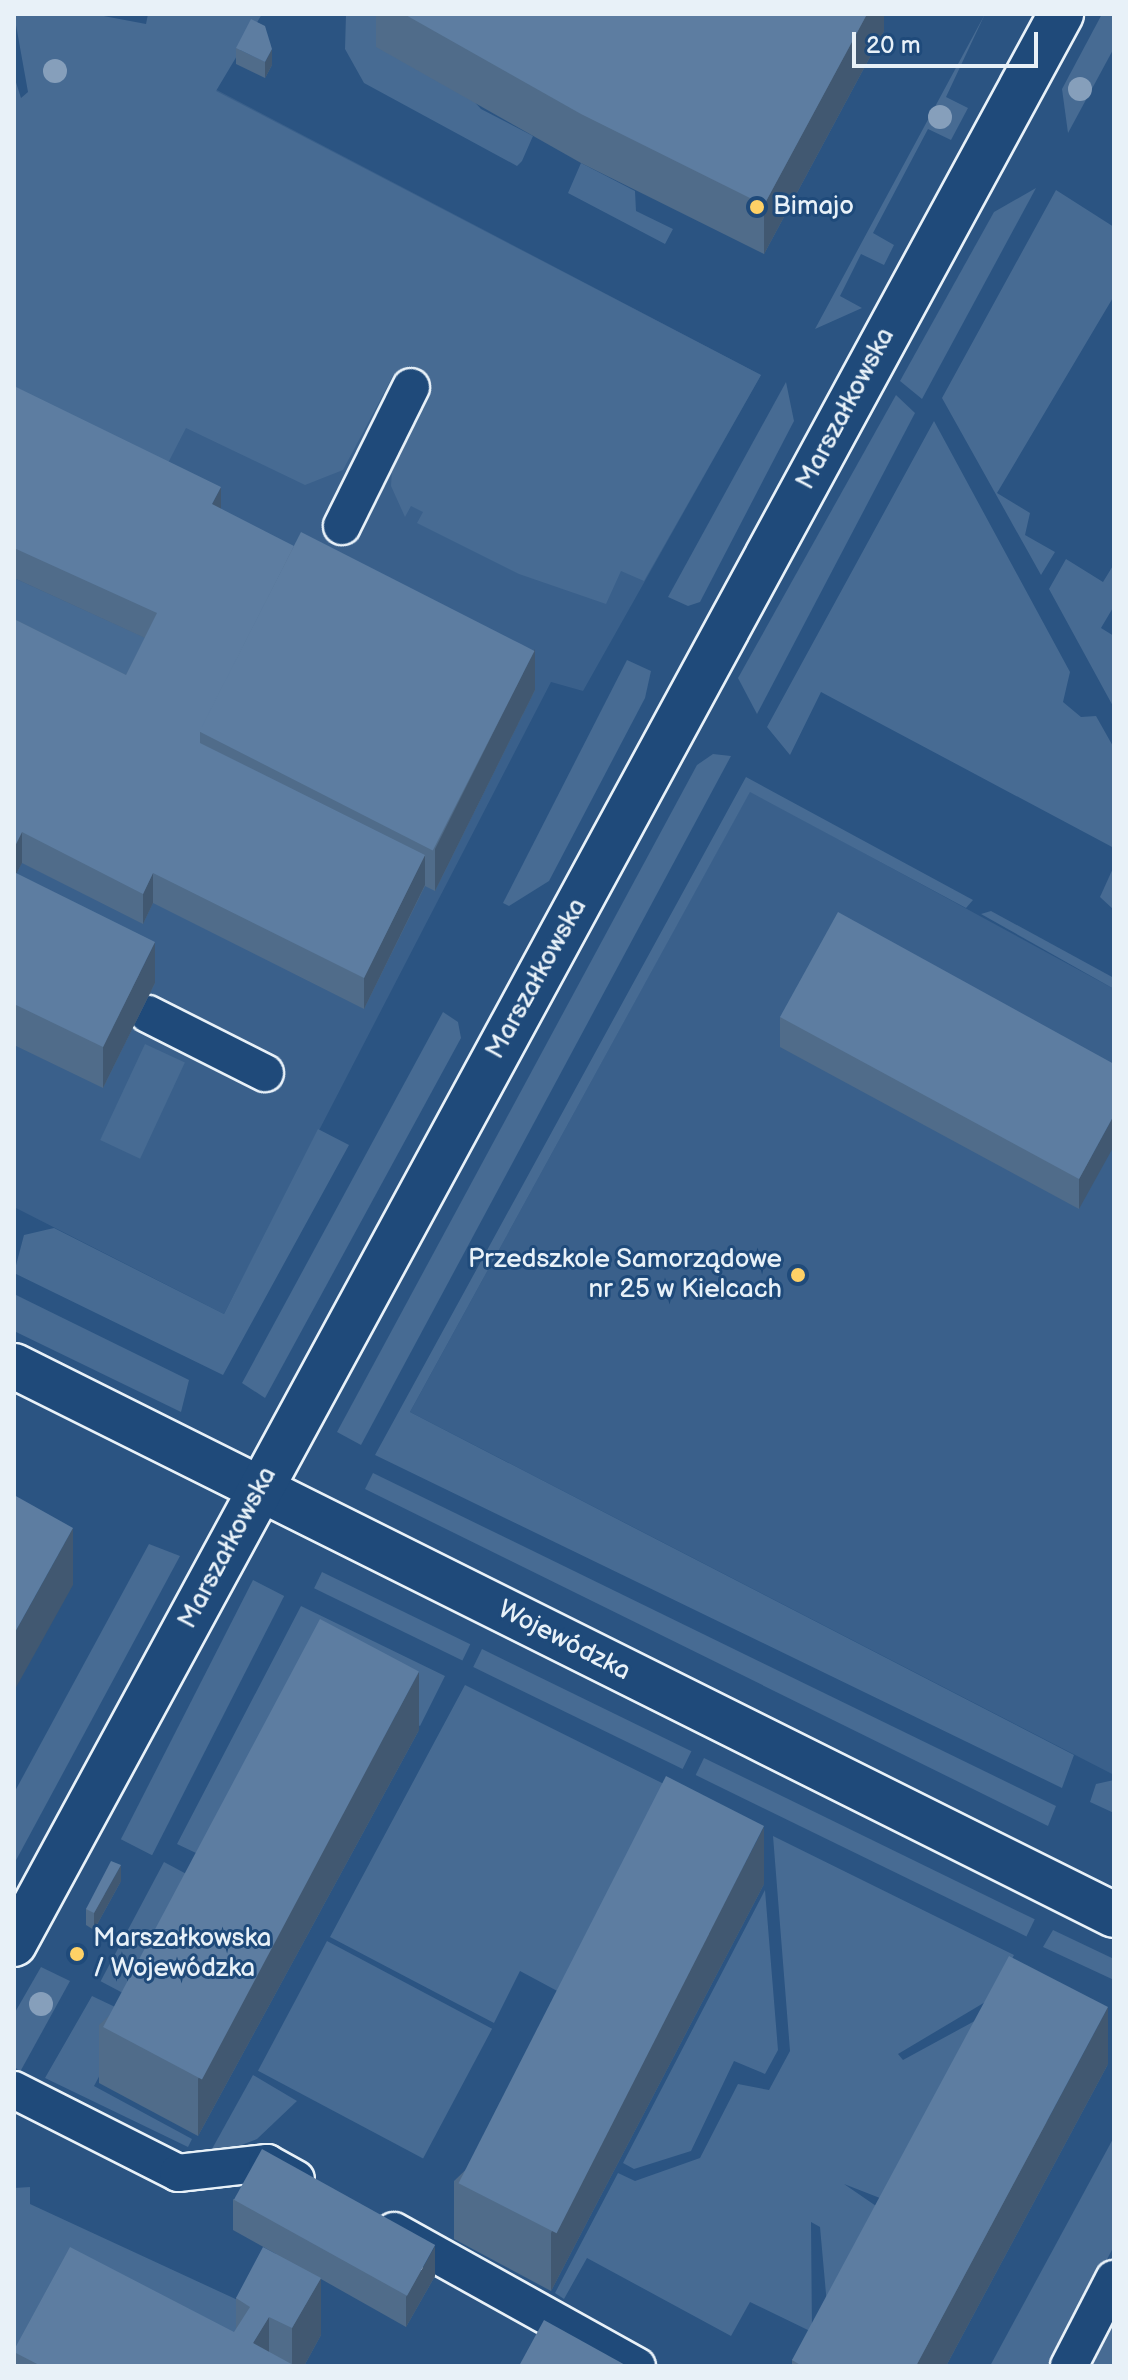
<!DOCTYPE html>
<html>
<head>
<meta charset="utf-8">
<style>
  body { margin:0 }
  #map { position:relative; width:1128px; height:2380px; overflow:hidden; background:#2b5482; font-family:"Balsamiq Sans",sans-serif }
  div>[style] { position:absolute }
  .built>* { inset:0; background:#3a608b }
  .green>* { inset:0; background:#476b93; transform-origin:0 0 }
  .roads { filter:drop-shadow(2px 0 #e8f1f8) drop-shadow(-2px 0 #e8f1f8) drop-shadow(0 2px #e8f1f8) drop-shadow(0 -2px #e8f1f8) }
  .service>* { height:36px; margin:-18px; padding:0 18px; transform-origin:18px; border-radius:18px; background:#1f4a7a }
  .minor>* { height:44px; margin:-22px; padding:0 22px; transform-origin:22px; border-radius:22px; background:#1f4a7a }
  .trees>* { width:24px; height:24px; margin:-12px; border-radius:50%; background:#869fbb }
  .wall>* { inset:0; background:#506c8a }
  .shaded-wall>* { inset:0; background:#415871 }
  .building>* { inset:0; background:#5d7da1; transform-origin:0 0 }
  .dots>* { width:22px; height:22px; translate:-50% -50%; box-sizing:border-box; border:4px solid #1f4a7a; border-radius:50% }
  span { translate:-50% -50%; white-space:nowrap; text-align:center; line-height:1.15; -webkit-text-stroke:6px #1f4a7a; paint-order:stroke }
  .poi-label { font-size:26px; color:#e8f1f8 }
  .left { translate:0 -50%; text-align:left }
  .right { translate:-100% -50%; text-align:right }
  .street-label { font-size:26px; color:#e8f1f8 }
  .frame { position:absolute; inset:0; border:16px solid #e8f1f8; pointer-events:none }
  .scale { position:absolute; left:852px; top:32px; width:186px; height:36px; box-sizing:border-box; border:4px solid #e8f1f8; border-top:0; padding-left:10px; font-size:24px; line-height:28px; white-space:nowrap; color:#e8f1f8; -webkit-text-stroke:6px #1f4a7a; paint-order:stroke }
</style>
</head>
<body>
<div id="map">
  <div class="built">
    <div style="clip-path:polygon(112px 35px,761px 375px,583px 691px,551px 682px,224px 1314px,14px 1207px,14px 162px)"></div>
    <div style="clip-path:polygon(750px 791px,1114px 989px,1114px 1775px,410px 1412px)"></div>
  </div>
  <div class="green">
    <div style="clip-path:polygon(14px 14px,93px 14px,146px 24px,148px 14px,262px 14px,216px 91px,761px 375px,644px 581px,621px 571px,606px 604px,519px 574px,417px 523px,423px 512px,411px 506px,405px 517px,391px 486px,392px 469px,429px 392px,394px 374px,343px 470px,305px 485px,186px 428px,168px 463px,14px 387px,14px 76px,21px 98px,28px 92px)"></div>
    <div style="clip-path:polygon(346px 14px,395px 14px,481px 109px,533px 136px,522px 161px,517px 166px,364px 83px,345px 49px)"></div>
    <div style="clip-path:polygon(985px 14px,946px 97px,968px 108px,951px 140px,928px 129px,873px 233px,894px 245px,884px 265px,861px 254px,840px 296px,862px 308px,815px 329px)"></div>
    <div style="clip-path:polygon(1102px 14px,1114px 14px,1114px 48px,1068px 133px,1062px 89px)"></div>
    <div style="clip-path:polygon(581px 163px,635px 191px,636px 211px,673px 229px,665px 244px,568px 193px)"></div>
    <div style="clip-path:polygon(1036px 188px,922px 399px,900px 381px,994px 212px)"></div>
    <div style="clip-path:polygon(1056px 190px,1114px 227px,1114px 296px,997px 493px,1030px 513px,1025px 535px,1055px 552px,1041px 575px,942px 398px)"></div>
    <div style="clip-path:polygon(786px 382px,794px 421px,700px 602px,688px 606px,668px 597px)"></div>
    <div style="clip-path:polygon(896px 395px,915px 413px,757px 714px,738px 678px)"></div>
    <div style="clip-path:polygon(934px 421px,1070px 672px,1063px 702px,1081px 717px,1096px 716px,1114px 748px,1114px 848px,821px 692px,790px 755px,767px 727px)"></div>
    <div style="clip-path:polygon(1066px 559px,1103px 582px,1114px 564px,1114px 606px,1101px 628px,1114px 636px,1114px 708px,1049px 589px)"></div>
    <div style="clip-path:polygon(14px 578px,157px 643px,126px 705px,14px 650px)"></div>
    <div style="clip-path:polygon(627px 660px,651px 671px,645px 698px,549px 881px,509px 906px,503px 903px)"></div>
    <div style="clip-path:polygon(713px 754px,731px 756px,361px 1445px,337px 1432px,697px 765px)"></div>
    <div style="clip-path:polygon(746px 777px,973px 900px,966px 908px,750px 792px,410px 1412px,1074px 1755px,1062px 1788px,375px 1455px)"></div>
    <div style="clip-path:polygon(1114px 866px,1114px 910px,1100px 897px)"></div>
    <div style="clip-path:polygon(991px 911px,1114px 978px,1114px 989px,981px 914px)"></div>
    <div style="clip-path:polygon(443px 1012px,458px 1022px,461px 1038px,265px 1398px,242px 1383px)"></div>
    <div style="left:145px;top:1044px;width:44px;height:106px;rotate:25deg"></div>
    <div style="clip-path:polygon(318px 1129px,349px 1145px,223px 1375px,14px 1273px,24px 1235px,54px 1228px,224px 1314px)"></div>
    <div style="clip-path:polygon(14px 1294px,189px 1380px,181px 1412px,14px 1331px)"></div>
    <div style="clip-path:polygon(373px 1473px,1056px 1806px,1048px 1826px,365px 1489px)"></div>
    <div style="clip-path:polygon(149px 1544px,180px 1556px,14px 1864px,14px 1793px)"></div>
    <div style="left:322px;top:1572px;width:165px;height:18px;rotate:26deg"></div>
    <div style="left:253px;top:1580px;width:35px;height:291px;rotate:27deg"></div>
    <div style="clip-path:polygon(301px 1606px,445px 1676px,420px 1726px,317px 1672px,215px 1862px,177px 1844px)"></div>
    <div style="left:482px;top:1649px;width:233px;height:20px;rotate:26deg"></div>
    <div style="clip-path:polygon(465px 1685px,670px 1787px,561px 1993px,520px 1971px,494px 2023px,330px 1937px)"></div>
    <div style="left:704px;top:1758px;width:368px;height:19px;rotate:26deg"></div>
    <div style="clip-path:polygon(1114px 1780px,1114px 1813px,1090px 1802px,1096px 1784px)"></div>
    <div style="clip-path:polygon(773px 1836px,1014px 1955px,992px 1998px,898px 2054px,903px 2060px,982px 2017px,885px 2200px,844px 2184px,879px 2208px,827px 2305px,820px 2227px,811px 2222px,812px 2332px,750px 2302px,731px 2336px,587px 2258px,564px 2299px,555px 2293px,618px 2173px,635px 2181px,700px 2158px,738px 2084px,769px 2090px,790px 2051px)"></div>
    <div style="left:164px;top:1862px;width:45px;height:135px;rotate:28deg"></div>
    <div style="clip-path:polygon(765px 1890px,778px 2050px,765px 2074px,734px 2061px,691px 2151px,634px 2169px,623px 2163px)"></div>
    <div style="clip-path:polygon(1053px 1930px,1114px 1959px,1114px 1980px,1043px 1947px)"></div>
    <div style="left:327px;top:1941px;width:187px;height:147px;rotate:28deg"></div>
    <div style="clip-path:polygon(41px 1967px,70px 1981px,20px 2072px,14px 2066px,14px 2014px)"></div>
    <div style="clip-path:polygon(92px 1996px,132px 2015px,94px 2086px,192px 2139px,188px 2147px,45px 2078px)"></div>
    <div style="clip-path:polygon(253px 2075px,297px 2101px,257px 2139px,207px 2158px)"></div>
    <div style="clip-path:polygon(1114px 2137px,1114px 2246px,1051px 2366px,990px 2366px)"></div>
    <div style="clip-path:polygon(30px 2187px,30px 2204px,255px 2308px,231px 2359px,14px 2366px,14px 2188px)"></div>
    <div style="clip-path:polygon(1114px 2323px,1114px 2366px,1092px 2366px)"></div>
  </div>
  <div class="roads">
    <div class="service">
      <div style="left:342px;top:526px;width:155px;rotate:-63.6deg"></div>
      <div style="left:148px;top:1014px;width:131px;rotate:26.8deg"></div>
      <div style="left:14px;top:2090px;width:184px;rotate:26.8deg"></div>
      <div style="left:178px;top:2173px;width:90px;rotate:-6.4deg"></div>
      <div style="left:267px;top:2163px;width:33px;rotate:29deg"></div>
      <div style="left:394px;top:2231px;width:278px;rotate:29.1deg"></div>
      <div style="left:1069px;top:2366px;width:98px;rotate:-62.7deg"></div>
    </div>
    <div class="minor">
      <div style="left:14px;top:1366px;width:1229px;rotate:26.52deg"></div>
      <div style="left:14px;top:1944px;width:2196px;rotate:-61.52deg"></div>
    </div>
  </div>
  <div class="trees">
    <div style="left:55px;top:71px"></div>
    <div style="left:1080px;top:89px"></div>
    <div style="left:940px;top:117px"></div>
    <div style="left:41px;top:2004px"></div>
  </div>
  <div class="wall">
    <div style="clip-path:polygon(376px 14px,884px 14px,884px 31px,764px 254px,581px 163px,376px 47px)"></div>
    <div style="clip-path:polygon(236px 48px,272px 65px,265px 78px,236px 64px)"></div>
    <div style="clip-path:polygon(14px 386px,221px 509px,535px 690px,435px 891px,425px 886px,364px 1009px,153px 903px,143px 924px,22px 863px,16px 874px,155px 983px,103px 1088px,14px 1045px,14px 619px,126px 675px,145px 638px,14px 578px)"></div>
    <div style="clip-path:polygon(780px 1017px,1114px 1064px,1079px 1209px,780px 1047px)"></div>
    <div style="clip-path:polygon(419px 1730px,198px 2136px,99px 2083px,99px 2025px)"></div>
    <div style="clip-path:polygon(121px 1881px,94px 1930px,86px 1925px,86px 1909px)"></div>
    <div style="clip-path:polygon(764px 1884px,551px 2291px,454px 2239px,454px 2181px)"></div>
    <div style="clip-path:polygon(1108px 2064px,946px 2366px,792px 2366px,792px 2360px)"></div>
    <div style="clip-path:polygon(233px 2199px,435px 2276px,406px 2327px,321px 2279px,321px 2335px,304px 2366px,14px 2366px,14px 2350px,234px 2332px,236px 2329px,236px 2298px,276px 2254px,233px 2230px)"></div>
  </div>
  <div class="shaded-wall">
    <div style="clip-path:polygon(867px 14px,884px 14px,884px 31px,764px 254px,764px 205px)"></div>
    <div style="clip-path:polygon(272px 49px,272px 65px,265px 78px,265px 62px)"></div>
    <div style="clip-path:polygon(221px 487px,221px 517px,212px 504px)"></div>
    <div style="clip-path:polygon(535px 649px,535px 690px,435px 891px,435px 849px)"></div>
    <div style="clip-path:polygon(22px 832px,22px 863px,14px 878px,14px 848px)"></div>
    <div style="clip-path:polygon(425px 855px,425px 885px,364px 1009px,364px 978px)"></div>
    <div style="clip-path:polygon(153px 873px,153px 903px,143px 924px,143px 894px)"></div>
    <div style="clip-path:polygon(155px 942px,155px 983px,103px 1088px,103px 1047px)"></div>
    <div style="clip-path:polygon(1114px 1115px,1114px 1146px,1079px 1209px,1079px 1179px)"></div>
    <div style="clip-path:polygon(73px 1528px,73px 1585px,14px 1691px,14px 1634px)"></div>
    <div style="clip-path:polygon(419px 1672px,419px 1730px,198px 2136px,198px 2079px)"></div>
    <div style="clip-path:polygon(764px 1827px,764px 1884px,551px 2291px,551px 2233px)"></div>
    <div style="clip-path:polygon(121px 1865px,121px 1881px,94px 1930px,94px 1913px)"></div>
    <div style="clip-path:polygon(1108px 2007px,1108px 2064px,946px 2366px,916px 2366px)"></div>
    <div style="clip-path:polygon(435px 2246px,435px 2276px,406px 2327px,406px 2297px)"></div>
    <div style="clip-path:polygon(321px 2278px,321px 2335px,304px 2366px,292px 2366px,292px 2328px)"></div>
    <div style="clip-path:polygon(269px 2317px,269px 2366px,253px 2343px)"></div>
  </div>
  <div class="building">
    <div style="clip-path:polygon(404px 14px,867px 14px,764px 205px,581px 114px)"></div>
    <div style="clip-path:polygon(251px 19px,265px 26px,272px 49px,265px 62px,236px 48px)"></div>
    <div style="clip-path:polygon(14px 386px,221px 487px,212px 504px,294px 546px,200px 732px,200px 743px,425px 855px,364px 978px,153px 873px,143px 894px,22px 832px,14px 848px,14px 619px,126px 675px,157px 613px,14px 548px)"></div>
    <div style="left:301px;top:532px;width:262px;height:224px;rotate:27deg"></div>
    <div style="clip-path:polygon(14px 872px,155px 942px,103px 1047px,14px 1004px)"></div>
    <div style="clip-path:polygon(838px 912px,1114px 1064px,1114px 1115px,1079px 1179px,780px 1017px)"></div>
    <div style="clip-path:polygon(14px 1495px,73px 1528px,14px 1634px)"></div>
    <div style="left:320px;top:1619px;width:112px;height:462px;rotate:28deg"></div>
    <div style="left:666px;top:1776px;width:110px;height:457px;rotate:27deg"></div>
    <div style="clip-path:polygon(111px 1861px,121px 1865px,94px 1913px,86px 1909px)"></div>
    <div style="clip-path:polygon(1009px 1956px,1108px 2007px,916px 2366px,802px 2366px,792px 2360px)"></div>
    <div style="left:262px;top:2149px;width:198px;height:58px;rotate:29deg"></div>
    <div style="clip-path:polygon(70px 2247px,234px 2332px,250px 2307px,236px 2298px,263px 2247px,321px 2278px,292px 2328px,269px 2317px,253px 2343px,295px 2366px,41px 2366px,14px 2352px,14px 2350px)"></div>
    <div style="clip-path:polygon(544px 2320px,627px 2366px,519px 2366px)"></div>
  </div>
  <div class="dots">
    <div style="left:757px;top:207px;background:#ffd166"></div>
    <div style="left:798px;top:1275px;background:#ffd166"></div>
    <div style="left:77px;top:1954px;background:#ffd166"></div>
  </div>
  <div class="poi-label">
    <span class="left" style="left:773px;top:207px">Bimajo</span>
    <span class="right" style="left:782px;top:1275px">Przedszkole Samorządowe<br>nr 25 w Kielcach</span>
    <span class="left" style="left:93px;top:1954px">Marszałkowska<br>/ Wojewódzka</span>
  </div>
  <div class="street-label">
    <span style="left:846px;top:409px;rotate:-62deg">Marszałkowska</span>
    <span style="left:537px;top:979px;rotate:-61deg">Marszałkowska</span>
    <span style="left:228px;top:1548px;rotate:-62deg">Marszałkowska</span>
    <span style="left:564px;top:1641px;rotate:27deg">Wojewódzka</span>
  </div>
  <div class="frame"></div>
  <div class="scale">20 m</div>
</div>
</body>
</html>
